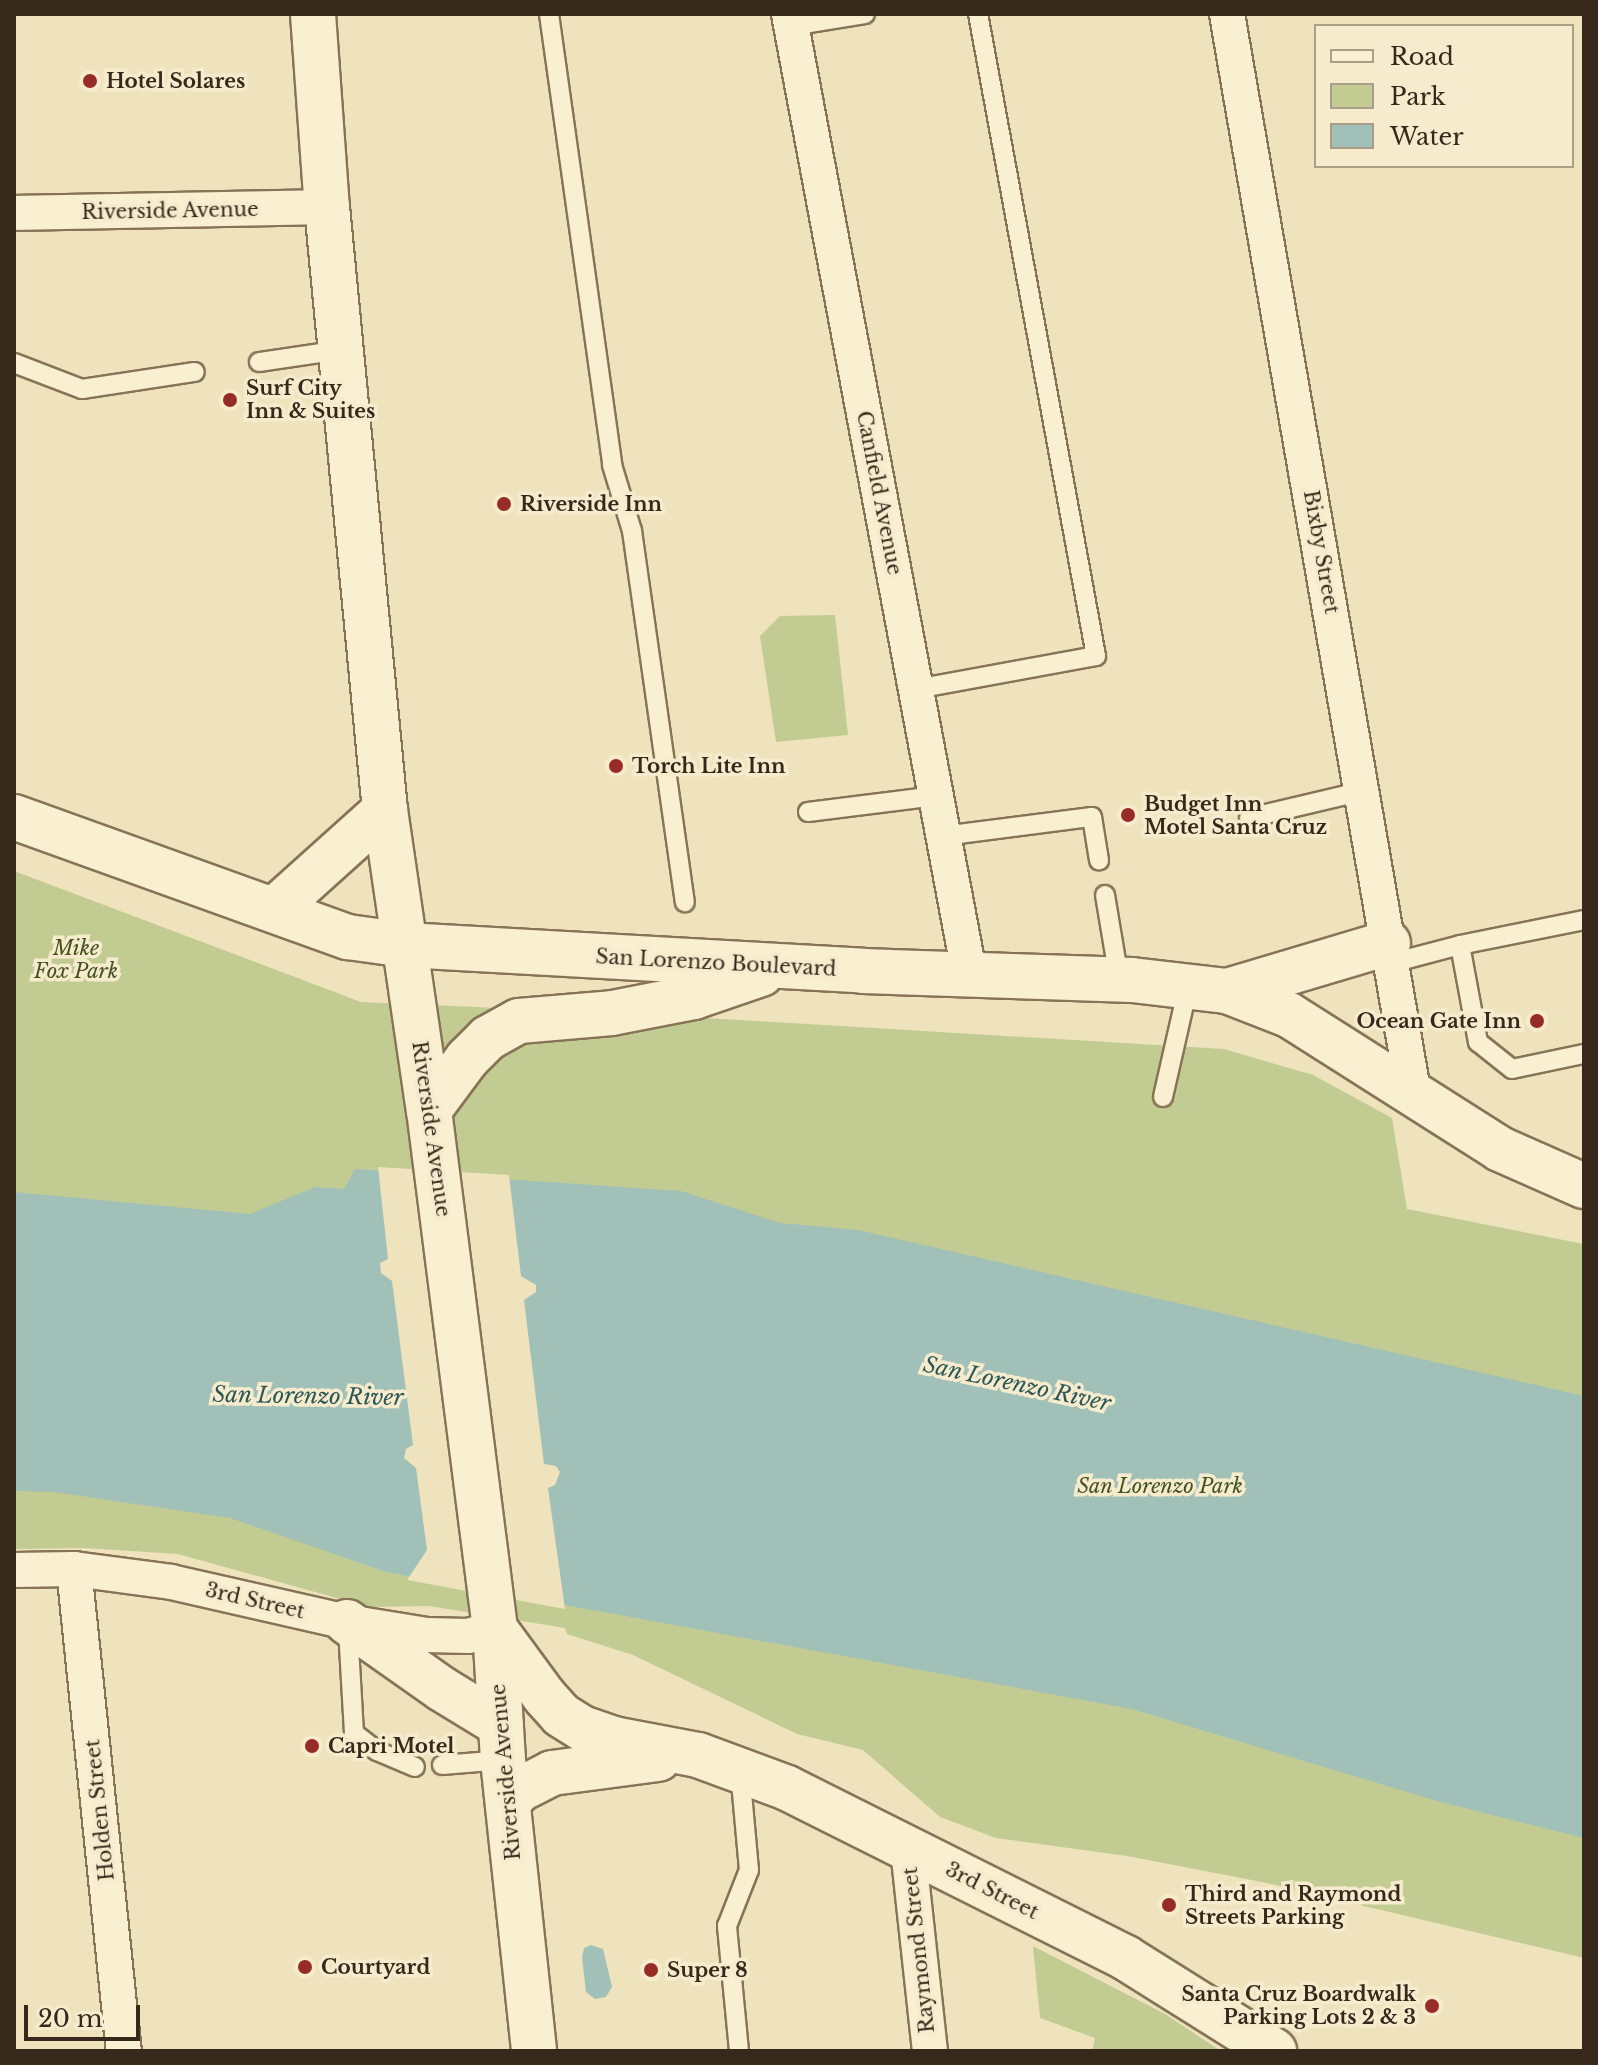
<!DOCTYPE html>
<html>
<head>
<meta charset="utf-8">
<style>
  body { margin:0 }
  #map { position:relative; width:1598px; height:2065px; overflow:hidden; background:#eee3bd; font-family:"Libre Baskerville",serif }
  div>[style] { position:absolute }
  .green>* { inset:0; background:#c2cc92 }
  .water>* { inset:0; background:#a1c0b8 }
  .pier>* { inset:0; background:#eee3bd }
  .roads { filter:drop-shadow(2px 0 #877356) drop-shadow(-2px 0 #877356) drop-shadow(0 2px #877356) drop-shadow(0 -2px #877356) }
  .lane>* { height:18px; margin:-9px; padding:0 9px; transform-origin:9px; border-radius:9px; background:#f9efd1 }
  .street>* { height:34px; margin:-17px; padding:0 17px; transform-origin:17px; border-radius:17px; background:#f9efd1 }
  .secondary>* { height:44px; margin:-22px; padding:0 22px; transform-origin:22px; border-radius:22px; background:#f9efd1 }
  .dots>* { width:22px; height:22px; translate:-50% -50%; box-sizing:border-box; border:4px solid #f6eccd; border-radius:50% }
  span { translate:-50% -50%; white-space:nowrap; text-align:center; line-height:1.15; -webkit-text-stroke:7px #f6eccd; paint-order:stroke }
  .poi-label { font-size:20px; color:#36291b; font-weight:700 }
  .left { translate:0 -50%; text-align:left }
  .right { translate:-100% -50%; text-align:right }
  .street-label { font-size:20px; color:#36291b }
  .park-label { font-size:20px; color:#435221; font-style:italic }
  .water-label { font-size:22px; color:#2a5655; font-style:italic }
  .frame { position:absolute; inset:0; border:16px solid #36291b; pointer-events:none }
  .legend { position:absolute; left:1314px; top:24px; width:260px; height:144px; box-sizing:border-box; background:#f6eccd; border:2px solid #a99e86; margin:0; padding:10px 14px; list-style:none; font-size:24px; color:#36291b }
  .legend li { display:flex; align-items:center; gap:16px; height:40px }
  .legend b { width:40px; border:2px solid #a99e86 }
  .scale { position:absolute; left:24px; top:2005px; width:116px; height:36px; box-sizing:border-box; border:4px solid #36291b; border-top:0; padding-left:10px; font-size:24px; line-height:28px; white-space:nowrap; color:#36291b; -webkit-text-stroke:6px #f6eccd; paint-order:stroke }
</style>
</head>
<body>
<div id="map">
  <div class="green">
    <div style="clip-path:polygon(835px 615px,848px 735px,776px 742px,760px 636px,780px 616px)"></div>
    <div style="clip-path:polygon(14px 871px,361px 1002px,639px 1014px,1224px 1049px,1313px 1075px,1392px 1118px,1407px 1209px,1584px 1244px,1584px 1958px,1267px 1883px,1127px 1856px,996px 1838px,940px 1817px,863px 1750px,797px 1734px,633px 1655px,567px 1634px,565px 1628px,429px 1606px,369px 1607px,178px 1554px,84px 1548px,14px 1549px)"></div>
    <div style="clip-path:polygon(1033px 1946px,1165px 2014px,1221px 2051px,1092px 2051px,1095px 2038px,1040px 2018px)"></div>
  </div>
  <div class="water">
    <div style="clip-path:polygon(355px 1169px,681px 1191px,780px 1223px,858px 1230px,1584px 1396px,1584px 1838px,1437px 1801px,1132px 1709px,386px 1572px,230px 1518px,54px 1492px,14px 1491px,14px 1192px,250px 1214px,315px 1187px,344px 1189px)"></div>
    <div style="clip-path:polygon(591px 1945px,603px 1949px,612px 1987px,606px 1997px,595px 1999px,586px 1992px,582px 1957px,584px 1948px)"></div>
  </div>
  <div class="pier">
    <div style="clip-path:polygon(378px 1167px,509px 1175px,521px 1276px,536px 1285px,536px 1292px,524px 1300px,544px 1464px,556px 1466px,560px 1472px,555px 1485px,548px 1488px,565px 1609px,407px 1580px,427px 1550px,416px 1468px,404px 1458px,406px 1449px,413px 1445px,392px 1281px,381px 1273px,380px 1263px,388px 1259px)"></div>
  </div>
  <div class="roads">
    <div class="lane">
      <div style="left:549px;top:14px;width:455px;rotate:82deg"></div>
      <div style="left:612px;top:465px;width:69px;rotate:73.1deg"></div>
      <div style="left:632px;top:531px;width:375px;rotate:81.9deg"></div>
      <div style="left:792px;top:26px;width:74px;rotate:-9.3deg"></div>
      <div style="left:259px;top:362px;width:83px;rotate:-8.3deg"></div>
      <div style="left:14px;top:363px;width:73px;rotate:20.9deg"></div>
      <div style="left:82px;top:389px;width:114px;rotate:-8.6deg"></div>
      <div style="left:916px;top:689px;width:183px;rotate:-10.4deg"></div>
      <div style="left:1096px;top:656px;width:653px;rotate:-100.41deg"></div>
      <div style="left:808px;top:812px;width:129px;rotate:-7.1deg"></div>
      <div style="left:1249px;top:818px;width:117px;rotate:-13.3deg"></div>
      <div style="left:943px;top:836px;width:150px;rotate:-7.3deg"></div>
      <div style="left:1092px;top:817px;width:44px;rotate:80.8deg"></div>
      <div style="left:1105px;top:895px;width:85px;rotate:80.5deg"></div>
      <div style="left:1460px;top:945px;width:99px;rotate:79.5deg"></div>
      <div style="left:1478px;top:1042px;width:43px;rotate:38.5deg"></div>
      <div style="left:1512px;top:1069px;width:73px;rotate:-11.9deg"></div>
      <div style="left:1392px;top:963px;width:70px;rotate:-14.8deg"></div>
      <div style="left:1460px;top:945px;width:126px;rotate:-11.4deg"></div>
      <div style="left:1163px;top:1097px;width:113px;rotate:-77.2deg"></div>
      <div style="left:348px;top:1629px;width:104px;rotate:86.7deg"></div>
      <div style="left:354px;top:1733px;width:29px;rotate:38deg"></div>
      <div style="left:377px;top:1751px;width:41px;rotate:22.8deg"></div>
      <div style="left:442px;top:1765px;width:61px;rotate:-4.7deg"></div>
      <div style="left:739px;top:2051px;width:126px;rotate:-95.5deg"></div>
      <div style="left:727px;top:1926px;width:60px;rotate:-68.6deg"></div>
      <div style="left:749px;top:1870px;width:99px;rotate:-95.2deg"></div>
    </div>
    <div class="street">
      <div style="left:789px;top:14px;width:975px;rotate:79.36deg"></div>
      <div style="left:1227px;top:14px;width:1093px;rotate:80.2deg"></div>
      <div style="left:14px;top:213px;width:313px;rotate:-1.1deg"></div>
      <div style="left:74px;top:1569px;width:485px;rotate:84.1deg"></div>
      <div style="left:14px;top:1570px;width:60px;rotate:-1deg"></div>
      <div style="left:74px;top:1569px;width:98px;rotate:7.6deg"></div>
      <div style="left:171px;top:1582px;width:180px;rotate:12.8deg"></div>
      <div style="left:347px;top:1622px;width:81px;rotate:9.2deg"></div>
      <div style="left:427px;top:1635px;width:41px;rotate:1.4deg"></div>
      <div style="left:468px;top:1636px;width:28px;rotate:-15deg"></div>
      <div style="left:908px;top:1849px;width:203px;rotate:83.8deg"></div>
    </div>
    <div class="secondary">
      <div style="left:313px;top:14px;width:194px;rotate:85.9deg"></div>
      <div style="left:327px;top:207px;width:606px;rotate:84.51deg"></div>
      <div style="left:385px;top:810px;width:303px;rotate:81.7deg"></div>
      <div style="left:429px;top:1110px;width:523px;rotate:82.75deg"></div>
      <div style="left:495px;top:1629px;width:131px;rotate:86.5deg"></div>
      <div style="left:503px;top:1760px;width:293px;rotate:83.9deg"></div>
      <div style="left:14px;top:817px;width:355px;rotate:19.8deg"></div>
      <div style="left:348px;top:937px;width:58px;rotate:8deg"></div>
      <div style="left:405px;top:945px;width:459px;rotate:3.2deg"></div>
      <div style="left:863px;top:971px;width:269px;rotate:1.9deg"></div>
      <div style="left:1132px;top:980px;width:96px;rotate:6.6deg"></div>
      <div style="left:1227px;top:991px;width:66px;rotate:21.2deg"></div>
      <div style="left:1289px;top:1015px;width:250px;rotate:32.4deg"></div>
      <div style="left:1500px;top:1149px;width:92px;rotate:23.8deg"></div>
      <div style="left:275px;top:909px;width:148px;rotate:-42deg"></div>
      <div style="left:1227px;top:991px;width:168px;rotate:-16.6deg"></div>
      <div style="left:429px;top:1110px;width:64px;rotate:-53.3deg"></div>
      <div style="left:467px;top:1059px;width:30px;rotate:-45deg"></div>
      <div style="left:488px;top:1038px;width:35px;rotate:-29deg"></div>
      <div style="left:519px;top:1021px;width:93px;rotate:-4.9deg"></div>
      <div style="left:612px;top:1013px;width:84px;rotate:-11deg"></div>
      <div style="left:694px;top:997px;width:71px;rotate:-18.9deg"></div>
      <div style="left:347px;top:1622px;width:116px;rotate:35.2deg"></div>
      <div style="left:442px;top:1689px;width:69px;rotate:31.4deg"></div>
      <div style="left:495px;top:1629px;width:84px;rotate:53.7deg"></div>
      <div style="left:545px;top:1697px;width:24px;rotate:48deg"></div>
      <div style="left:561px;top:1715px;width:25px;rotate:32deg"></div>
      <div style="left:582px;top:1728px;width:34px;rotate:19deg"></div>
      <div style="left:614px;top:1739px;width:86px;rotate:10.8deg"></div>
      <div style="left:698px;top:1755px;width:95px;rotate:20.3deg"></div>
      <div style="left:787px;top:1788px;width:379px;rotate:26.6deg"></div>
      <div style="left:1126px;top:1958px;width:175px;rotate:32.1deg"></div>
      <div style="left:508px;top:1803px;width:17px;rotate:-50deg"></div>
      <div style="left:519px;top:1790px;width:37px;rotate:-27deg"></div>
      <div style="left:552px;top:1773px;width:107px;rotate:-7.5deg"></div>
    </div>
  </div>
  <div class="dots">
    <div style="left:90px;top:81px;background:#972b25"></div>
    <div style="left:230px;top:400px;background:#972b25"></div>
    <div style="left:504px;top:504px;background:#972b25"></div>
    <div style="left:616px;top:766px;background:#972b25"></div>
    <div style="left:1128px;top:815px;background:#972b25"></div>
    <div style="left:1537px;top:1021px;background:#972b25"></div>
    <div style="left:312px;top:1746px;background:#972b25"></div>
    <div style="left:1169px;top:1905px;background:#972b25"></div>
    <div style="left:305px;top:1967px;background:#972b25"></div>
    <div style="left:651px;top:1970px;background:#972b25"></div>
    <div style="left:1432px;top:2006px;background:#972b25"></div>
  </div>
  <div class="poi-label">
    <span class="left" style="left:106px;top:81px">Hotel Solares</span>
    <span class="left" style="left:246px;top:400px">Surf City<br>Inn &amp; Suites</span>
    <span class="left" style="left:520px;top:504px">Riverside Inn</span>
    <span class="left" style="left:632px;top:766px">Torch Lite Inn</span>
    <span class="left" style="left:1144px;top:816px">Budget Inn<br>Motel Santa Cruz</span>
    <span class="right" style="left:1521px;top:1021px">Ocean Gate Inn</span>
    <span class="left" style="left:328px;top:1746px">Capri Motel</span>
    <span class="left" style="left:1185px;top:1906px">Third and Raymond<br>Streets Parking</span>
    <span class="left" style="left:321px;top:1967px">Courtyard</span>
    <span class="left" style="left:667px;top:1970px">Super 8</span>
    <span class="right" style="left:1416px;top:2006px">Santa Cruz Boardwalk<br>Parking Lots 2 &amp; 3</span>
  </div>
  <div class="street-label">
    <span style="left:170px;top:211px;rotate:-1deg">Riverside Avenue</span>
    <span style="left:879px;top:493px;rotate:79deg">Canfield Avenue</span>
    <span style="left:1321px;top:552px;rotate:80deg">Bixby Street</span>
    <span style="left:716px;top:963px;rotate:3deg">San Lorenzo Boulevard</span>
    <span style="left:431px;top:1129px;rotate:82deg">Riverside Avenue</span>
    <span style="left:255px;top:1601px;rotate:13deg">3rd Street</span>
    <span style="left:506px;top:1772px;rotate:-95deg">Riverside Avenue</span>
    <span style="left:100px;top:1810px;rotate:-96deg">Holden Street</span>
    <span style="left:992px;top:1891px;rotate:27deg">3rd Street</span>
    <span style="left:919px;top:1950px;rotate:-96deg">Raymond Street</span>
  </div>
  <div class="park-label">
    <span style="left:76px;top:960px">Mike<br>Fox Park</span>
    <span style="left:1160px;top:1486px">San Lorenzo Park</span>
  </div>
  <div class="water-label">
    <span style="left:1017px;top:1384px;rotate:12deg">San Lorenzo River</span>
    <span style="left:308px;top:1396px;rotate:1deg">San Lorenzo River</span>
  </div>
  <div class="frame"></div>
  <ul class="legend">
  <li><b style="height:10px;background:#f9efd1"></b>Road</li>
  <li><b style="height:22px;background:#c2cc92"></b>Park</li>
  <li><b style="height:22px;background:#a1c0b8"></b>Water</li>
  </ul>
  <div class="scale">20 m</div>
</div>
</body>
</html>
